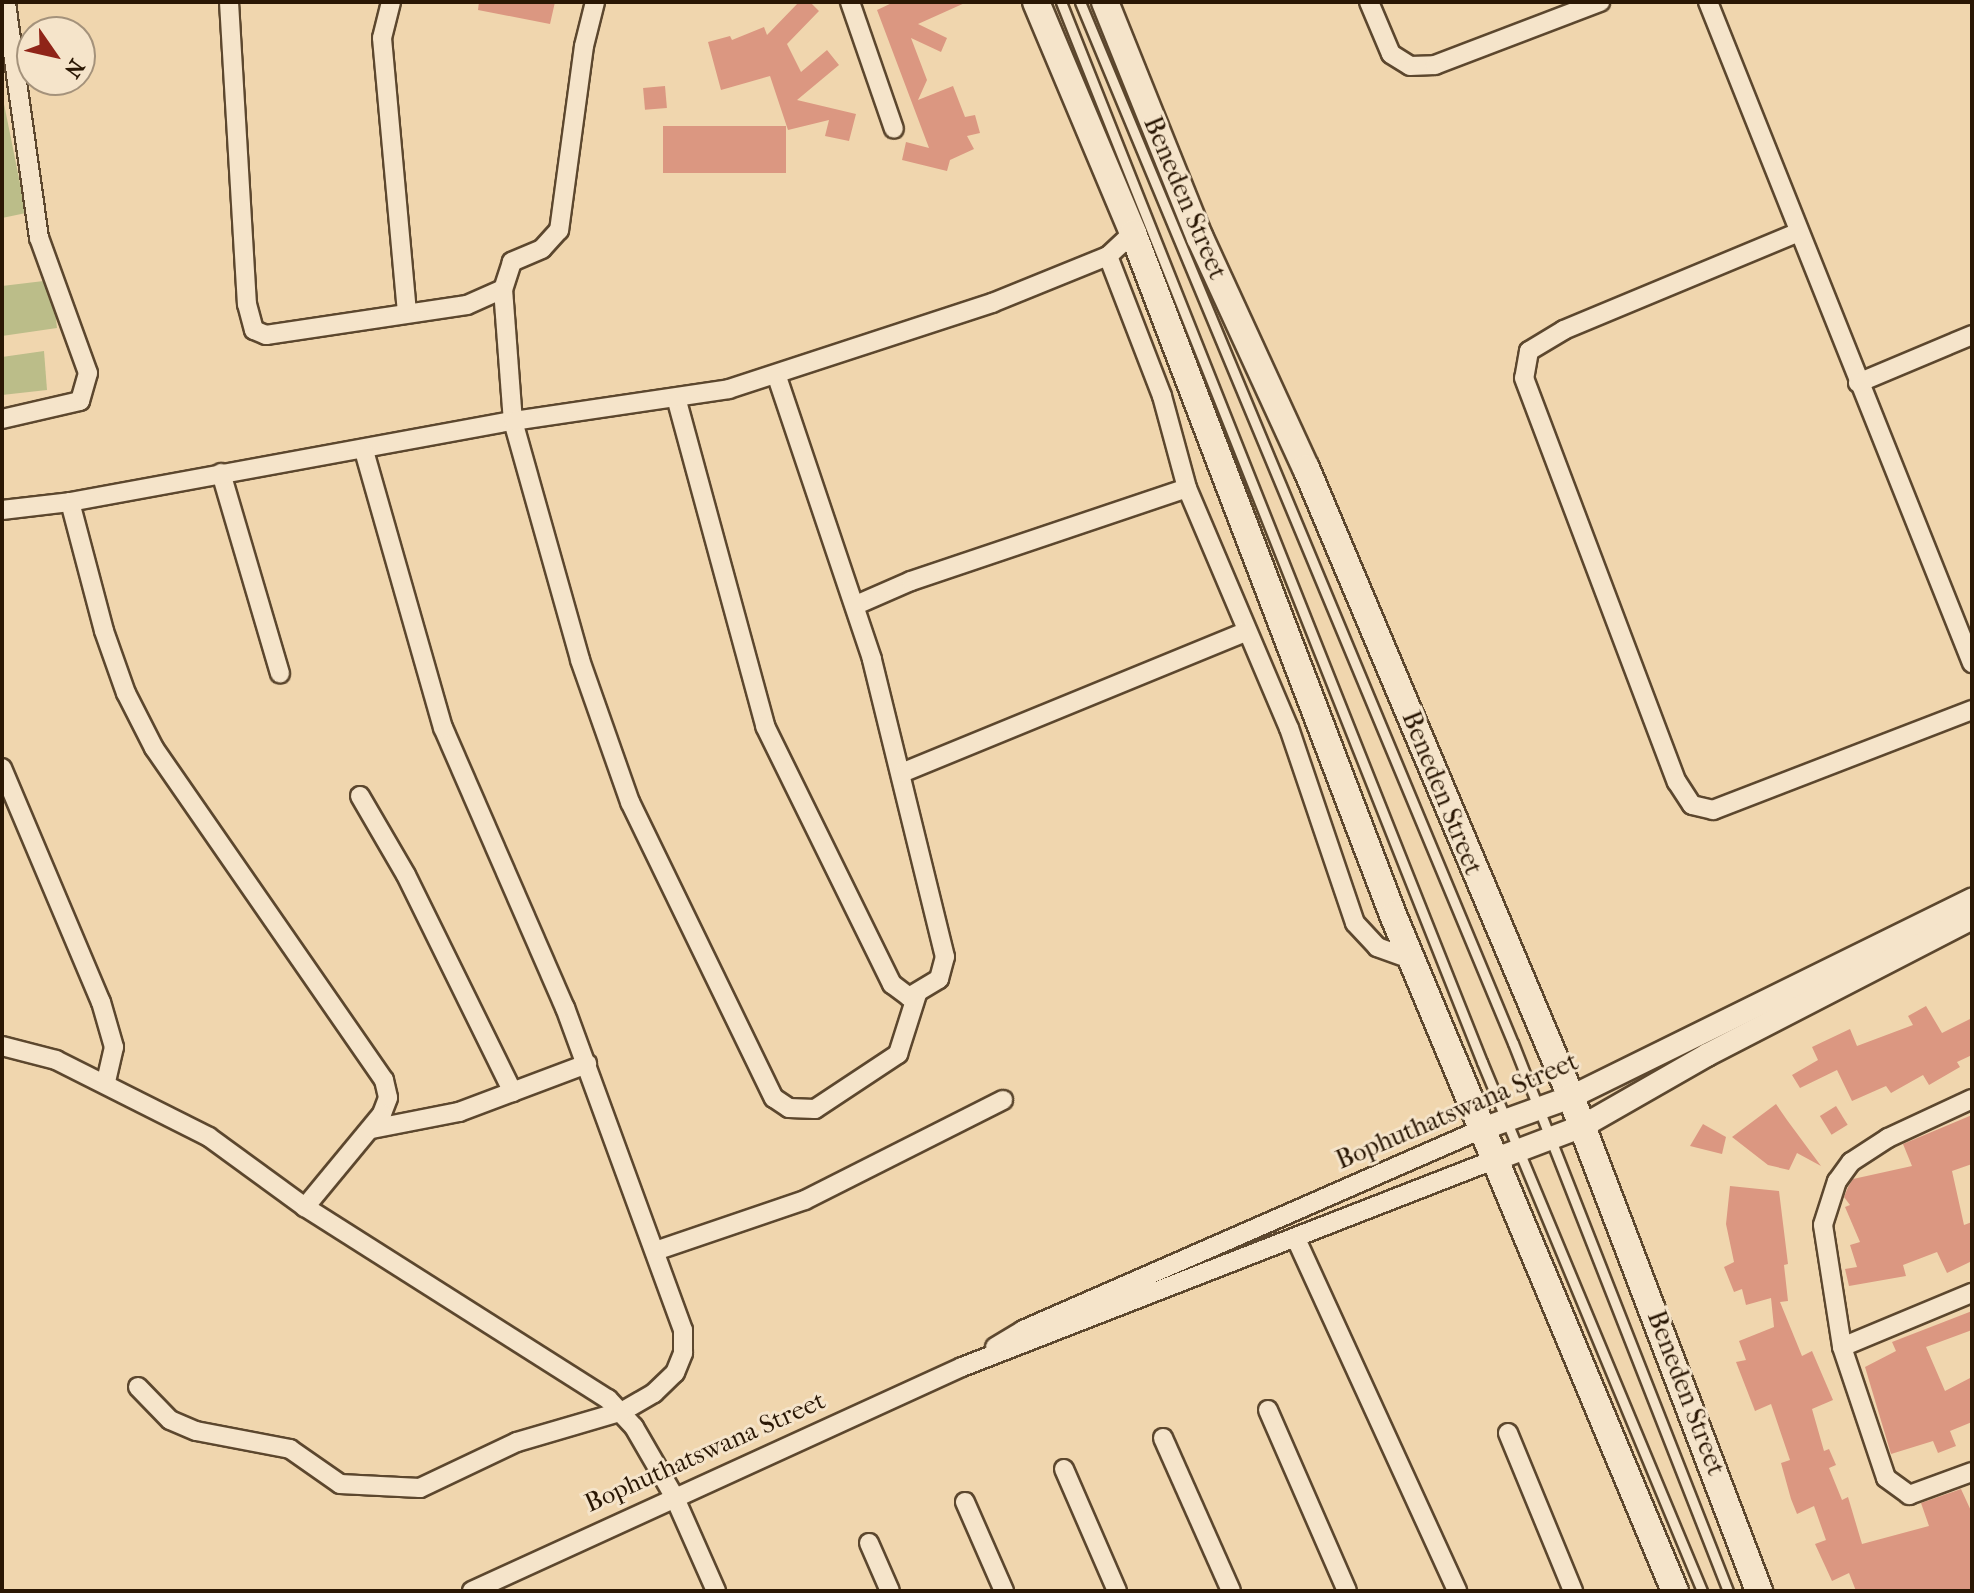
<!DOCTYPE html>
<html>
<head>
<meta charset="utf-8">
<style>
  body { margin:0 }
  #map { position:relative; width:1974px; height:1593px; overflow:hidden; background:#f0d6ae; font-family:"IM FELL French Canon",serif }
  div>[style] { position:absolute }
  .green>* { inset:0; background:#bbbd89 }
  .building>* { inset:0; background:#db9781; transform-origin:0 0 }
  .roads { filter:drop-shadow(2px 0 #5c472e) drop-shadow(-2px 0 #5c472e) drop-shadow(0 2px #5c472e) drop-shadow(0 -2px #5c472e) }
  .service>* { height:9px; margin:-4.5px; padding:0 4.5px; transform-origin:4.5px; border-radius:4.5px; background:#f5e4ca }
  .minor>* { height:18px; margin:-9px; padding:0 9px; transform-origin:9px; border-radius:9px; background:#f5e4ca }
  .tertiary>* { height:22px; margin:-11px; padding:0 11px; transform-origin:11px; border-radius:11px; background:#f5e4ca }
  .secondary>* { height:26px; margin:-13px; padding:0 13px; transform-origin:13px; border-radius:13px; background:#f5e4ca }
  span { translate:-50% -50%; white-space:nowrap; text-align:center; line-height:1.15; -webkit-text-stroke:6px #f5e4ca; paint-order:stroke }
  .street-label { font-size:26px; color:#2a1704 }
  .frame { position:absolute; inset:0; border:4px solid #2a1704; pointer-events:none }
  .north { position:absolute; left:16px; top:16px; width:80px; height:80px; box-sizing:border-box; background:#f5e4ca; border:2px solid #a4927b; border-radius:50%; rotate:124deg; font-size:22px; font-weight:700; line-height:32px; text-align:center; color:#2a1704 }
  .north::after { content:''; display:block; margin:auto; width:28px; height:36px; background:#8f2418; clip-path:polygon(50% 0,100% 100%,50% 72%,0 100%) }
</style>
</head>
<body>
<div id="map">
  <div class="green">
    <div style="clip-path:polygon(2px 94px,26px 213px,2px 218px)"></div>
    <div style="clip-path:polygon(52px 280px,57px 328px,2px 336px,2px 286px)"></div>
    <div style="clip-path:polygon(44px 351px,47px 390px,2px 395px,2px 357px)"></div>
  </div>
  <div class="building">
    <div style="clip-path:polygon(479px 2px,555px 2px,550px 24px,478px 10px)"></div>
    <div style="clip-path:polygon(799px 2px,810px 2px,819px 11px,787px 44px,801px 72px,827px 50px,839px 65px,797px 100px,856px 114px,849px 141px,825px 136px,829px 120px,788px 130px,770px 76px,721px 90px,708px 42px,730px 36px,732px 40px,764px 27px,767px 35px)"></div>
    <div style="clip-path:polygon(894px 2px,967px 2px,918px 24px,947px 38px,941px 52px,911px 38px,927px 80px,918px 100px,953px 86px,965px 117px,975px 115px,980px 133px,967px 136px,974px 149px,950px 160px,947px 171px,902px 160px,906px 142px,929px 148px,877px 10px)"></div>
    <div style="left:665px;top:86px;width:22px;height:22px;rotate:85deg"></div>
    <div style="left:786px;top:126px;width:47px;height:123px;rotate:90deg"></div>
    <div style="clip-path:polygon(1926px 1006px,1942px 1033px,1972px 1018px,1972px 1055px,1957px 1062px,1960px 1067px,1929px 1085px,1923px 1075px,1891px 1093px,1886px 1086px,1852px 1101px,1837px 1070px,1800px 1088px,1792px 1075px,1818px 1060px,1812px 1047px,1850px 1029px,1857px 1046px,1913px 1025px,1908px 1016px)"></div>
    <div style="clip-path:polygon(1776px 1104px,1787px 1120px,1821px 1166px,1797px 1153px,1789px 1170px,1768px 1165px,1732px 1137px)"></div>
    <div style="left:1836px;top:1106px;width:22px;height:19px;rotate:58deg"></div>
    <div style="clip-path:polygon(1972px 1115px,1972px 1164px,1952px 1171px,1964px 1225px,1972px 1222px,1972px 1261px,1947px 1273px,1937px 1252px,1903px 1265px,1906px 1276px,1849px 1286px,1845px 1269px,1857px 1267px,1850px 1245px,1860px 1242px,1845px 1207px,1850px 1205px,1844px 1197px,1848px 1187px,1853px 1179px,1912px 1166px,1903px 1144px)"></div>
    <div style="clip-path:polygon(1703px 1124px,1726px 1137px,1722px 1154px,1690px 1146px)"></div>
    <div style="clip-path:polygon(1730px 1186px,1779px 1191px,1788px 1264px,1784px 1265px,1788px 1301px,1780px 1302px,1802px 1356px,1812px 1351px,1833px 1400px,1812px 1409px,1824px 1451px,1829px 1449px,1836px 1465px,1829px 1468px,1842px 1500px,1848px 1497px,1862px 1544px,1929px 1526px,1921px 1503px,1961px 1489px,1972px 1513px,1972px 1591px,1856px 1591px,1849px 1573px,1832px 1581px,1815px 1544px,1826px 1540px,1814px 1506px,1797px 1514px,1791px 1499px,1781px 1463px,1790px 1460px,1771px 1404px,1755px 1411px,1736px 1362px,1746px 1360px,1739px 1341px,1774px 1327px,1771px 1298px,1746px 1305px,1742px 1289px,1734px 1292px,1724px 1267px,1734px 1262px,1726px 1224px)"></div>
    <div style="clip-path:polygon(1972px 1311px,1972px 1330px,1926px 1347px,1945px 1391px,1972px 1377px,1972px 1422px,1950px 1431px,1956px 1446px,1938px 1453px,1933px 1441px,1891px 1454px,1865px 1367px,1896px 1351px,1892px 1342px)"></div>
  </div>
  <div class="roads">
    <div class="service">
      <div style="left:1061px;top:2px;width:1141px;rotate:68.34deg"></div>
      <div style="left:1482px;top:1062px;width:573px;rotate:67.42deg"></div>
      <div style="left:1080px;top:2px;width:1127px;rotate:67.42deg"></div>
      <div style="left:1513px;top:1043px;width:589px;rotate:68.58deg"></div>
    </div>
    <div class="minor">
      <div style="left:229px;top:2px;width:303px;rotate:86.6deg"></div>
      <div style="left:247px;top:304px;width:27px;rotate:75deg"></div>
      <div style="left:254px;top:330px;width:13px;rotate:23deg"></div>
      <div style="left:266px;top:335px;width:203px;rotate:-8.5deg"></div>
      <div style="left:467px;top:305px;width:39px;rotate:-24deg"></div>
      <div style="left:391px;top:2px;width:37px;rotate:104deg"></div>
      <div style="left:382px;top:38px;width:276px;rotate:84.8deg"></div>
      <div style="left:595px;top:2px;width:45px;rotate:104deg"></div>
      <div style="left:584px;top:46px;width:186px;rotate:97.7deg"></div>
      <div style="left:559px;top:230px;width:25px;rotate:132deg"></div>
      <div style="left:542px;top:249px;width:33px;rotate:157deg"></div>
      <div style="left:512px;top:262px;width:28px;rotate:108deg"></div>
      <div style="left:503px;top:289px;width:132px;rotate:85.7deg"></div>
      <div style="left:513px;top:421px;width:248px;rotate:74.3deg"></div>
      <div style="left:580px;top:660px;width:151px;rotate:70.6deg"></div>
      <div style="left:630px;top:802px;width:329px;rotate:64.1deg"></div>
      <div style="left:774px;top:1098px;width:18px;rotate:34deg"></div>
      <div style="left:789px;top:1108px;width:26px;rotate:2deg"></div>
      <div style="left:815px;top:1109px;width:100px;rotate:-33.5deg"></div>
      <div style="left:898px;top:1054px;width:63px;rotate:-72.4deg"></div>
      <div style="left:850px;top:2px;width:134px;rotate:70.9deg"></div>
      <div style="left:1369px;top:2px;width:56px;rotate:67.1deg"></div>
      <div style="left:1391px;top:54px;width:22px;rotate:32deg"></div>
      <div style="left:1410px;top:66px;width:25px;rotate:-2deg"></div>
      <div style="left:1435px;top:65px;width:177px;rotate:-20.9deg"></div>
      <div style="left:1708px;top:2px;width:712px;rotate:68.23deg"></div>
      <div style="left:1799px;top:232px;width:255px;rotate:157.4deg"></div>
      <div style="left:1564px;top:330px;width:41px;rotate:149deg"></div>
      <div style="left:1529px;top:351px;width:27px;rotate:100deg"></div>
      <div style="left:1524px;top:378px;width:432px;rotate:69.3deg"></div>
      <div style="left:1677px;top:782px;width:27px;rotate:57deg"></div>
      <div style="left:1692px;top:805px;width:22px;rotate:13deg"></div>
      <div style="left:1713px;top:810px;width:278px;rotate:-21.1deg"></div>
      <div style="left:1108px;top:256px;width:150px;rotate:68.9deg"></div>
      <div style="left:1162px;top:396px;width:95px;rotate:74.8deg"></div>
      <div style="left:1187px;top:488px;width:261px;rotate:67deg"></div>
      <div style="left:1289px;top:728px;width:206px;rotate:71.3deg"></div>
      <div style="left:1355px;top:923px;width:33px;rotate:47deg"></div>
      <div style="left:1377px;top:947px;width:37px;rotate:20deg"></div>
      <div style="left:1858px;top:383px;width:124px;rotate:-22.8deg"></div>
      <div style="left:677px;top:401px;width:337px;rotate:74.8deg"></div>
      <div style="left:765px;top:726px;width:288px;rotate:63.8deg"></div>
      <div style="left:892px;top:984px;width:21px;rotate:37deg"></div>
      <div style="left:909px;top:997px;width:35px;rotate:-31deg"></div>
      <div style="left:939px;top:979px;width:23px;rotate:-75deg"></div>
      <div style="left:945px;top:957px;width:307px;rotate:-103.8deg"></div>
      <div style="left:872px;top:659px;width:298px;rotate:-108.6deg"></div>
      <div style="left:2px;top:419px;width:80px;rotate:-13deg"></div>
      <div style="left:80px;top:401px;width:29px;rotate:-74deg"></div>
      <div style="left:88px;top:373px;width:144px;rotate:-109.9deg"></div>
      <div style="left:39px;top:238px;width:238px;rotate:-98deg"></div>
      <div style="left:221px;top:473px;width:209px;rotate:73.6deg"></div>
      <div style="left:70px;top:502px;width:133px;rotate:75.2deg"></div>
      <div style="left:104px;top:631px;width:66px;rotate:70.5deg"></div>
      <div style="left:126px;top:693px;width:62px;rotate:63deg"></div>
      <div style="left:154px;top:748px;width:404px;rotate:55.3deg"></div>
      <div style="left:384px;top:1080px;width:18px;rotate:77deg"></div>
      <div style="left:388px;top:1098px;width:17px;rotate:111deg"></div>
      <div style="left:382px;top:1114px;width:121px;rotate:129.6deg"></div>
      <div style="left:2px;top:510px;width:68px;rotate:-6.7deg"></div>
      <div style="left:70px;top:502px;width:450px;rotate:-10.4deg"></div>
      <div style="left:513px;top:421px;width:218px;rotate:-8.4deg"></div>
      <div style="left:729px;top:389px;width:277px;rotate:-18.1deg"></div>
      <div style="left:992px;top:303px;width:125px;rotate:-22.1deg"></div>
      <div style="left:1108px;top:256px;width:34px;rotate:-43deg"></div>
      <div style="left:856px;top:605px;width:60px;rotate:-23.6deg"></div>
      <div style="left:911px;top:581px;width:291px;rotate:-18.6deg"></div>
      <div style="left:2px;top:768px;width:254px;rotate:67.1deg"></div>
      <div style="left:101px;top:1002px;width:47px;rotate:73.9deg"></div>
      <div style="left:114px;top:1047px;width:36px;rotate:103deg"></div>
      <div style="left:904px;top:772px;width:370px;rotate:-22.3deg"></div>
      <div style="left:360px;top:796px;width:91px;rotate:59.8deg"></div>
      <div style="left:406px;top:875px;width:242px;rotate:63.8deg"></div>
      <div style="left:2px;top:1046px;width:56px;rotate:14.5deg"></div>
      <div style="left:56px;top:1060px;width:171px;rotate:26.7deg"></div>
      <div style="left:209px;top:1137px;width:119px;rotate:36.1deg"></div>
      <div style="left:305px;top:1207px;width:359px;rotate:32.4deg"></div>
      <div style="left:608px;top:1399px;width:38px;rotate:47deg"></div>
      <div style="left:634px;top:1427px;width:80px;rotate:59.9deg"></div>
      <div style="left:674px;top:1496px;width:104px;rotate:66.1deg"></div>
      <div style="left:1972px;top:1099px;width:93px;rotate:155.1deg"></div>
      <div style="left:1888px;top:1138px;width:44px;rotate:147deg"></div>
      <div style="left:1851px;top:1162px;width:24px;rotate:126deg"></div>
      <div style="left:1837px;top:1181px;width:46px;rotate:107.7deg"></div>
      <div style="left:1823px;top:1225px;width:123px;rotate:81.1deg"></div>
      <div style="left:1842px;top:1347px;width:138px;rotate:71.4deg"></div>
      <div style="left:1886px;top:1478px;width:29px;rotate:36deg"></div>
      <div style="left:1909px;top:1495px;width:67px;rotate:-20.1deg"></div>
      <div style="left:372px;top:1129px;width:89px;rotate:-11.1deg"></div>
      <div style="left:459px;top:1112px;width:137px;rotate:-20.6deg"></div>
      <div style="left:1297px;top:1241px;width:385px;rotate:65.4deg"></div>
      <div style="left:655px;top:1251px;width:158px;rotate:-18.8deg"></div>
      <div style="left:805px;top:1200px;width:222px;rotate:-26.8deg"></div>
      <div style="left:995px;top:1347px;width:33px;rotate:-31deg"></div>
      <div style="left:1023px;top:1330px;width:501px;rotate:-23.65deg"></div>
      <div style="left:1842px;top:1347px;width:141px;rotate:-22.6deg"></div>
      <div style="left:138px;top:1387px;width:46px;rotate:45.9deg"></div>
      <div style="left:170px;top:1420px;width:28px;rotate:23deg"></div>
      <div style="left:196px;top:1431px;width:96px;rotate:10.8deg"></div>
      <div style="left:290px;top:1449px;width:61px;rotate:35deg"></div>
      <div style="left:340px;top:1484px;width:80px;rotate:2.9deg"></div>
      <div style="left:420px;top:1488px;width:107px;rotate:-25.4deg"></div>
      <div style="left:517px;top:1442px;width:110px;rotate:-16.3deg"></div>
      <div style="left:623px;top:1411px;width:36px;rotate:-30deg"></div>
      <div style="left:654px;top:1393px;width:29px;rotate:-44deg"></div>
      <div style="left:675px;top:1373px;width:22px;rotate:-68deg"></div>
      <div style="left:683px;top:1353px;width:23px;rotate:-90deg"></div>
      <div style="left:683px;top:1330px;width:343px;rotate:-110.1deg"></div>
      <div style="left:565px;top:1008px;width:305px;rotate:-113.5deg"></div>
      <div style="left:443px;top:728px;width:288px;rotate:-105.9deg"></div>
      <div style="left:1268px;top:1410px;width:197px;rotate:66.4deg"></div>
      <div style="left:1508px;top:1433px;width:171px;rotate:67.6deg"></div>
      <div style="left:1163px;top:1438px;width:167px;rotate:66deg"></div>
      <div style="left:1064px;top:1469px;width:133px;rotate:66.5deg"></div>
      <div style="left:965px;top:1502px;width:97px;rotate:66.3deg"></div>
      <div style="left:869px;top:1543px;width:52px;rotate:66.4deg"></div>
      <div style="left:472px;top:1591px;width:539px;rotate:-24.57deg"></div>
      <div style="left:962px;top:1367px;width:573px;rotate:-21.28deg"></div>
    </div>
    <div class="tertiary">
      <div style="left:1482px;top:1129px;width:95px;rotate:-19.8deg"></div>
      <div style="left:1571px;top:1097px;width:447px;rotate:-26.2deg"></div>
      <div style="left:1496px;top:1159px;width:93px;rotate:-20.8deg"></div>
      <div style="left:1583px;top:1126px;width:143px;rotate:-29.8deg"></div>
      <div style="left:1707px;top:1055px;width:298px;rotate:-27.3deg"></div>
    </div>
    <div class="secondary">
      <div style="left:1036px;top:2px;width:251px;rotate:67.2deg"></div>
      <div style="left:1133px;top:233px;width:730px;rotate:69.13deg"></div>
      <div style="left:1393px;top:915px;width:732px;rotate:67.36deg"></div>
      <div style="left:1105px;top:2px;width:254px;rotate:68.1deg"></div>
      <div style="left:1200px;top:238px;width:253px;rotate:65.3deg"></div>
      <div style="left:1306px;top:468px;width:683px;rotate:67.15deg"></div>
      <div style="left:1571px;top:1097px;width:529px;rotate:69.16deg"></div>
    </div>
  </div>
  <div class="street-label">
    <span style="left:1185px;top:198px;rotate:67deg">Beneden Street</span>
    <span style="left:1442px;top:793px;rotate:68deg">Beneden Street</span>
    <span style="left:1457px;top:1111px;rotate:-23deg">Bophuthatswana Street</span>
    <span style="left:1686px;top:1393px;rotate:69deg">Beneden Street</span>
    <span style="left:705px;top:1452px;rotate:-24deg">Bophuthatswana Street</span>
  </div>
  <div class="frame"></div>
  <div class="north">N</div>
</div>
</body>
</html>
